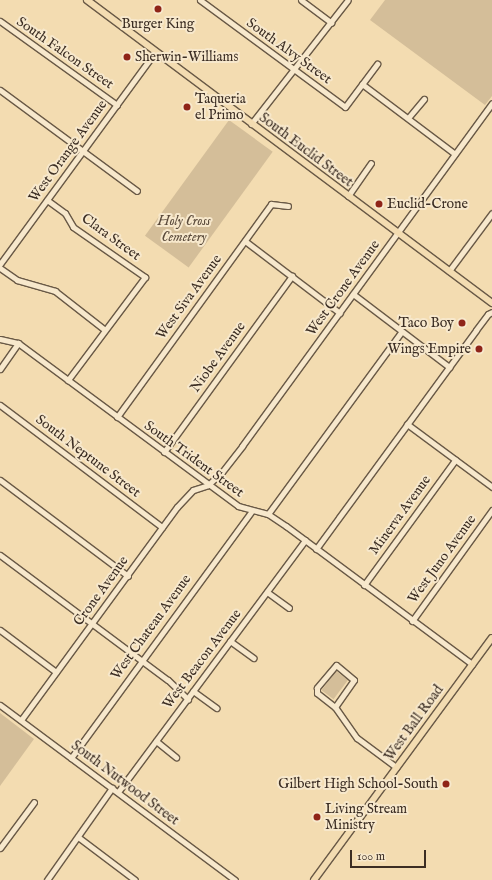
<!DOCTYPE html>
<html>
<head>
<meta charset="utf-8">
<style>
  body { margin:0 }
  #map { position:relative; width:492px; height:880px; overflow:hidden; background:#f3dcb1; font-family:"IM FELL English",serif }
  div>[style] { position:absolute }
  .green>* { inset:0; background:#d4be99; transform-origin:0 0 }
  .roads { filter:drop-shadow(1px 0 #695946) drop-shadow(-1px 0 #695946) drop-shadow(0 1px #695946) drop-shadow(0 -1px #695946) }
  .minor>* { height:5px; margin:-2.5px; padding:0 2.5px; transform-origin:2.5px; border-radius:2.5px; background:#f7e8cc }
  .major>* { height:6px; margin:-3px; padding:0 3px; transform-origin:3px; border-radius:3px; background:#f3dcb1 }
  .dots>* { width:11px; height:11px; translate:-50% -50%; box-sizing:border-box; border:2px solid #f7e8cc; border-radius:50% }
  span { translate:-50% -50%; white-space:nowrap; text-align:center; line-height:1.15; -webkit-text-stroke:4px #f7e8cc; paint-order:stroke }
  .poi-label { font-size:14px; color:#3b2d23 }
  .left { translate:0 -50%; text-align:left }
  .right { translate:-100% -50%; text-align:right }
  .street-label { font-size:14px; color:#3b2d23 }
  .park-label { font-size:14px; color:#5a4a3b; font-style:italic }
  .scale { position:absolute; left:350px; top:850px; width:76px; height:18px; box-sizing:border-box; border:2px solid #3b2d23; border-top:0; padding-left:5px; font-size:12px; line-height:14px; white-space:nowrap; color:#3b2d23; -webkit-text-stroke:3px #f7e8cc; paint-order:stroke }
</style>
</head>
<body>
<div id="map">
  <div class="green">
    <div style="clip-path:polygon(385px 0,492px 0,492px 96px,485px 105px,370px 20px)"></div>
    <div style="left:229px;top:120px;width:54px;height:143px;rotate:36deg"></div>
    <div style="left:336px;top:671px;width:15px;height:24px;rotate:37deg"></div>
    <div style="clip-path:polygon(0 713px,34px 739px,0 786px)"></div>
  </div>
  <div class="roads">
    <div class="minor">
      <div style="left:200px;top:0;width:180px;rotate:36.4deg"></div>
      <div style="left:345px;top:107px;width:54px;rotate:-53.3deg"></div>
      <div style="left:301px;top:0;width:38px;rotate:37deg"></div>
      <div style="left:0;top:21px;width:144px;rotate:35.7deg"></div>
      <div style="left:362px;top:84px;width:116px;rotate:37deg"></div>
      <div style="left:0;top:90px;width:170px;rotate:36.4deg"></div>
      <div style="left:408px;top:118px;width:25px;rotate:-50deg"></div>
      <div style="left:251px;top:124px;width:157px;rotate:-52deg"></div>
      <div style="left:348px;top:196px;width:40px;rotate:-55.1deg"></div>
      <div style="left:47px;top:200px;width:22px;rotate:36deg"></div>
      <div style="left:65px;top:213px;width:16px;rotate:60deg"></div>
      <div style="left:73px;top:227px;width:88px;rotate:34.8deg"></div>
      <div style="left:145px;top:277px;width:129px;rotate:126.8deg"></div>
      <div style="left:245px;top:241px;width:119px;rotate:37.2deg"></div>
      <div style="left:0;top:264px;width:263px;rotate:-53.8deg"></div>
      <div style="left:0;top:268px;width:21px;rotate:35deg"></div>
      <div style="left:17px;top:280px;width:40px;rotate:16deg"></div>
      <div style="left:55px;top:291px;width:63px;rotate:38deg"></div>
      <div style="left:449px;top:271px;width:72px;rotate:-53.4deg"></div>
      <div style="left:353px;top:294px;width:121px;rotate:37.2deg"></div>
      <div style="left:0;top:339px;width:18px;rotate:13deg"></div>
      <div style="left:18px;top:343px;width:274px;rotate:36.5deg"></div>
      <div style="left:238px;top:506px;width:31px;rotate:15deg"></div>
      <div style="left:268px;top:514px;width:22px;rotate:34deg"></div>
      <div style="left:286px;top:526px;width:232px;rotate:36.6deg"></div>
      <div style="left:0;top:369px;width:32px;rotate:-55deg"></div>
      <div style="left:0;top:405px;width:203px;rotate:37deg"></div>
      <div style="left:117px;top:417px;width:263px;rotate:-54.1deg"></div>
      <div style="left:271px;top:204px;width:17px;rotate:7deg"></div>
      <div style="left:407px;top:424px;width:106px;rotate:36.5deg"></div>
      <div style="left:164px;top:452px;width:218px;rotate:-54deg"></div>
      <div style="left:0;top:480px;width:160px;rotate:36.9deg"></div>
      <div style="left:268px;top:514px;width:225px;rotate:-53.8deg"></div>
      <div style="left:316px;top:549px;width:271px;rotate:-53.8deg"></div>
      <div style="left:476px;top:330px;width:20px;rotate:-53deg"></div>
      <div style="left:488px;top:314px;width:4px;rotate:-27deg"></div>
      <div style="left:0;top:555px;width:209px;rotate:36.7deg"></div>
      <div style="left:168px;top:680px;width:28px;rotate:44deg"></div>
      <div style="left:364px;top:585px;width:155px;rotate:-53.9deg"></div>
      <div style="left:267px;top:592px;width:27px;rotate:36deg"></div>
      <div style="left:412px;top:621px;width:137px;rotate:-54.2deg"></div>
      <div style="left:0;top:630px;width:70px;rotate:36.9deg"></div>
      <div style="left:230px;top:641px;width:29px;rotate:36deg"></div>
      <div style="left:193px;top:691px;width:29px;rotate:36deg"></div>
      <div style="left:0;top:705px;width:293px;rotate:36.7deg"></div>
      <div style="left:335px;top:707px;width:33px;rotate:-55deg"></div>
      <div style="left:354px;top:680px;width:23px;rotate:-140deg"></div>
      <div style="left:336px;top:665px;width:30px;rotate:130deg"></div>
      <div style="left:317px;top:688px;width:5px;rotate:90deg"></div>
      <div style="left:317px;top:693px;width:23px;rotate:38deg"></div>
      <div style="left:335px;top:707px;width:38px;rotate:55deg"></div>
      <div style="left:357px;top:738px;width:49px;rotate:36.6deg"></div>
      <div style="left:21px;top:720px;width:264px;rotate:-53.8deg"></div>
      <div style="left:177px;top:507px;width:23px;rotate:-47deg"></div>
      <div style="left:193px;top:490px;width:16px;rotate:-18deg"></div>
      <div style="left:208px;top:485px;width:19px;rotate:-43deg"></div>
      <div style="left:222px;top:472px;width:33px;rotate:-52deg"></div>
      <div style="left:242px;top:446px;width:424px;rotate:-53.9deg"></div>
      <div style="left:156px;top:741px;width:26px;rotate:39deg"></div>
      <div style="left:71px;top:758px;width:305px;rotate:-53.8deg"></div>
      <div style="left:118px;top:792px;width:314px;rotate:-53.4deg"></div>
      <div style="left:78px;top:837px;width:71px;rotate:37deg"></div>
      <div style="left:0;top:848px;width:57px;rotate:-53.5deg"></div>
      <div style="left:47px;top:880px;width:113px;rotate:-54.8deg"></div>
    </div>
    <div class="major">
      <div style="left:87px;top:0;width:506px;rotate:36.8deg"></div>
      <div style="left:314px;top:880px;width:300px;rotate:-53.7deg"></div>
    </div>
  </div>
  <div class="dots">
    <div style="left:158px;top:9px;background:#8f2418"></div>
    <div style="left:127px;top:57px;background:#8f2418"></div>
    <div style="left:187px;top:107px;background:#8f2418"></div>
    <div style="left:379px;top:204px;background:#8f2418"></div>
    <div style="left:462px;top:323px;background:#8f2418"></div>
    <div style="left:479px;top:349px;background:#8f2418"></div>
    <div style="left:446px;top:784px;background:#8f2418"></div>
    <div style="left:317px;top:817px;background:#8f2418"></div>
  </div>
  <div class="poi-label">
    <span style="left:158px;top:24px">Burger King</span>
    <span class="left" style="left:135px;top:57px">Sherwin-Williams</span>
    <span class="left" style="left:195px;top:107px">Taqueria<br>el Primo</span>
    <span class="left" style="left:387px;top:204px">Euclid-Crone</span>
    <span class="right" style="left:454px;top:323px">Taco Boy</span>
    <span class="right" style="left:471px;top:349px">Wings Empire</span>
    <span class="right" style="left:438px;top:784px">Gilbert High School-South</span>
    <span class="left" style="left:325px;top:817px">Living Stream<br>Ministry</span>
  </div>
  <div class="street-label">
    <span style="left:289px;top:51px;rotate:36deg">South Alvy Street</span>
    <span style="left:65px;top:53px;rotate:35deg">South Falcon Street</span>
    <span style="left:306px;top:150px;rotate:37deg">South Euclid Street</span>
    <span style="left:68px;top:151px;rotate:-54deg">West Orange Avenue</span>
    <span style="left:111px;top:237px;rotate:36deg">Clara Street</span>
    <span style="left:343px;top:288px;rotate:-54deg">West Crone Avenue</span>
    <span style="left:189px;top:297px;rotate:-54deg">West Siva Avenue</span>
    <span style="left:218px;top:357px;rotate:-54deg">Niobe Avenue</span>
    <span style="left:88px;top:456px;rotate:37deg">South Neptune Street</span>
    <span style="left:194px;top:459px;rotate:36deg">South Trident Street</span>
    <span style="left:400px;top:515px;rotate:-54deg">Minerva Avenue</span>
    <span style="left:442px;top:559px;rotate:-54deg">West Juno Avenue</span>
    <span style="left:101px;top:591px;rotate:-54deg">Crone Avenue</span>
    <span style="left:151px;top:627px;rotate:-54deg">West Chateau Avenue</span>
    <span style="left:202px;top:659px;rotate:-53deg">West Beacon Avenue</span>
    <span style="left:414px;top:723px;rotate:-54deg">West Ball Road</span>
    <span style="left:125px;top:783px;rotate:37deg">South Nutwood Street</span>
  </div>
  <div class="park-label">
    <span style="left:184px;top:229px">Holy Cross<br>Cemetery</span>
  </div>
  <div class="scale">100 m</div>
</div>
</body>
</html>
